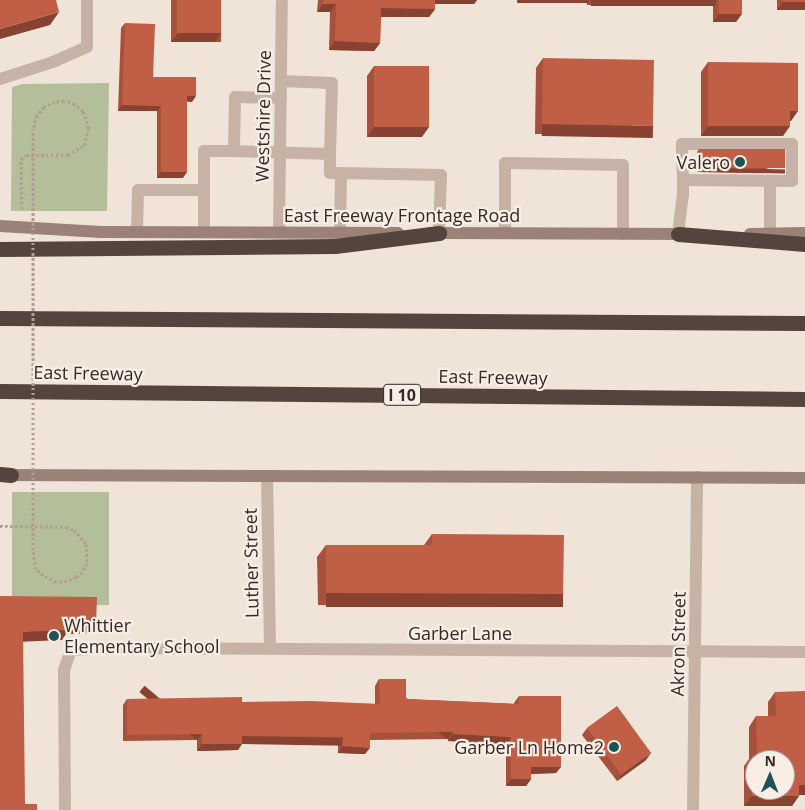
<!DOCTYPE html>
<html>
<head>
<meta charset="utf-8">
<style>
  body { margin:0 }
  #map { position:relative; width:805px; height:810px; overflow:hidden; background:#f0e4d9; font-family:"Open Sans",sans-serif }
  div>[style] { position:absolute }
  .green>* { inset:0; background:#b4be9a; transform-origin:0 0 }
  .path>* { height:3px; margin-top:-1.5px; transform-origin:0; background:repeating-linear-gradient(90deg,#b39d90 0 2.5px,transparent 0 5px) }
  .service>* { height:12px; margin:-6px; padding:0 6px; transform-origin:6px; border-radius:6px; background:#c7b3a6 }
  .minor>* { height:12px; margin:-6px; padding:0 6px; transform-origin:6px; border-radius:6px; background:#c7b3a6 }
  .secondary>* { height:12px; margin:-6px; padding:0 6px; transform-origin:6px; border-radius:6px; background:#9b8277 }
  .motorway>* { height:15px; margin:-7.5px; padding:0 7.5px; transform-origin:7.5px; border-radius:7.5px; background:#54443e }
  .path-bridge>* { height:3px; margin-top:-1.5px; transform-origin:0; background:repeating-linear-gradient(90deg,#b39d90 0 2.5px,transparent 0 5px) }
  .wall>* { inset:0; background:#a6513c; transform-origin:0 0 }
  .shaded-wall>* { inset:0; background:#874231; transform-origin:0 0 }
  .building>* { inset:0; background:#c15e46; transform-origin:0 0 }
  .dots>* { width:14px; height:14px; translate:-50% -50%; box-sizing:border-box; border:2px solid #f8eee5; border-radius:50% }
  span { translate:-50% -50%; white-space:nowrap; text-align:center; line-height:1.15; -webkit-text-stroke:4.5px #f8eee5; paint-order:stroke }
  .shield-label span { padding:1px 4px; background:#f8eee5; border:1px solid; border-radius:4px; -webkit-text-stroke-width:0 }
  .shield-label { font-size:16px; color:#342a26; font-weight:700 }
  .street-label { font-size:18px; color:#342a26 }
  .poi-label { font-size:18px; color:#342a26 }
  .right { translate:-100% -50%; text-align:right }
  .left { translate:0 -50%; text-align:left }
  .north { position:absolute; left:745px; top:750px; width:50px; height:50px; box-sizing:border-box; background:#f8eee5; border:1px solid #aaa099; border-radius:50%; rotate:1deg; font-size:14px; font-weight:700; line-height:20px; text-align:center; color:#342a26 }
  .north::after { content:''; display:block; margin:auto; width:18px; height:22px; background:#1e5353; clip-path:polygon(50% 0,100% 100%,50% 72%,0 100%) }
</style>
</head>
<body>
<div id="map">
  <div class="green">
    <div style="clip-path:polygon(109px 83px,107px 211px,11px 211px,12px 87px,22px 84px)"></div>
    <div style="left:12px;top:492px;width:97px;height:113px"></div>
  </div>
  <div class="path">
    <div style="left:22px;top:209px;width:50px;rotate:-91.1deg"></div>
    <div style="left:21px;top:159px;width:6px;rotate:-39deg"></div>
    <div style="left:26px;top:155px;width:42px"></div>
    <div style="left:68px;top:155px;width:19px;rotate:-32deg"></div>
    <div style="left:84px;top:145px;width:18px;rotate:-74deg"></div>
    <div style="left:89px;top:128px;width:18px;rotate:-109deg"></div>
    <div style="left:83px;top:111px;width:11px;rotate:-139deg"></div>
    <div style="left:75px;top:104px;width:11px;rotate:-165deg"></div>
    <div style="left:64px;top:101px;width:9px;rotate:174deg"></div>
    <div style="left:55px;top:102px;width:12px;rotate:156deg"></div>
    <div style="left:44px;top:107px;width:11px;rotate:131deg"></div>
    <div style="left:37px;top:115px;width:15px;rotate:106deg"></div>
    <div style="left:0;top:526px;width:66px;rotate:0.9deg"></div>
    <div style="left:66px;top:527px;width:9px;rotate:21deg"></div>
    <div style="left:74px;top:530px;width:18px;rotate:49deg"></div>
    <div style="left:86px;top:544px;width:19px;rotate:87deg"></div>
    <div style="left:87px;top:563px;width:10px;rotate:119deg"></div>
    <div style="left:82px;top:572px;width:8px;rotate:140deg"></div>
    <div style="left:76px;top:577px;width:10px;rotate:156deg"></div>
    <div style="left:67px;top:581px;width:11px;rotate:175deg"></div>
    <div style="left:56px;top:582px;width:15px;rotate:-152deg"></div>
    <div style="left:43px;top:575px;width:9px;rotate:-139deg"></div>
    <div style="left:36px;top:569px;width:19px;rotate:-99deg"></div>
  </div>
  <div class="service">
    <div style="left:0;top:79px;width:56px;rotate:-17.8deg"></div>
    <div style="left:53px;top:62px;width:37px;rotate:-24deg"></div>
    <div style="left:87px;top:47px;width:47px;rotate:-90deg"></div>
    <div style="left:281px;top:81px;width:51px;rotate:2.2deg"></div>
    <div style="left:332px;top:83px;width:71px;rotate:91.6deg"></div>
    <div style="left:281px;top:98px;width:46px;rotate:-178.8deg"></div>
    <div style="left:235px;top:97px;width:54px;rotate:91.1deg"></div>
    <div style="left:234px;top:151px;width:96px;rotate:1.8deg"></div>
    <div style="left:330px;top:154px;width:19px;rotate:90deg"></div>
    <div style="left:330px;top:173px;width:11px"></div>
    <div style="left:770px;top:181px;width:52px;rotate:90deg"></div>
    <div style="left:204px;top:190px;width:39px;rotate:-90deg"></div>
    <div style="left:204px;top:151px;width:30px"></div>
    <div style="left:137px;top:232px;width:42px;rotate:-88.6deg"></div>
    <div style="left:138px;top:190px;width:66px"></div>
    <div style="left:204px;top:190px;width:42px;rotate:90deg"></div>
    <div style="left:340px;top:232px;width:59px;rotate:-89deg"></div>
    <div style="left:341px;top:173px;width:100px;rotate:1.1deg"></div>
    <div style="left:441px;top:175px;width:58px;rotate:92deg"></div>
    <div style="left:505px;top:233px;width:70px;rotate:-90deg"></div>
    <div style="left:505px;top:163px;width:118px;rotate:1deg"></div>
    <div style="left:623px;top:165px;width:69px;rotate:90deg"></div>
    <div style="left:678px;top:234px;width:39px;rotate:-83deg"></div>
    <div style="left:683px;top:195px;width:15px;rotate:-90deg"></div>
    <div style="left:683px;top:180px;width:36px;rotate:-92deg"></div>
    <div style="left:682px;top:144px;width:110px"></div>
    <div style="left:792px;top:144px;width:37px;rotate:90deg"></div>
    <div style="left:792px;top:181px;width:109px;rotate:-179.5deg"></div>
    <div style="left:65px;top:810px;width:140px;rotate:-90.4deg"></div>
    <div style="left:64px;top:670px;width:21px;rotate:-71deg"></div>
    <div style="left:71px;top:650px;width:43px;rotate:-2.7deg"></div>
  </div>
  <div class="minor">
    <div style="left:279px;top:232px;width:232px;rotate:-89.3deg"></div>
    <div style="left:267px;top:476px;width:173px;rotate:89deg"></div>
    <div style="left:114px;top:648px;width:691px;rotate:0.33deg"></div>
    <div style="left:693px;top:810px;width:333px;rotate:-89.3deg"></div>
  </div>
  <div class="secondary">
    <div style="left:0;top:226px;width:101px;rotate:3.4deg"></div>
    <div style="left:101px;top:232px;width:297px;rotate:0.2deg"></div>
    <div style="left:430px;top:233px;width:258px;rotate:0.2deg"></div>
    <div style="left:750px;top:234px;width:55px;rotate:-1deg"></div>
    <div style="left:2px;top:475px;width:803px;rotate:0.21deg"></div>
  </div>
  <div class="motorway">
    <div style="left:678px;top:234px;width:127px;rotate:4.5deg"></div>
    <div style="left:0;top:249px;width:335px;rotate:-0.5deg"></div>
    <div style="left:335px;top:246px;width:105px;rotate:-7.1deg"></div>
    <div style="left:0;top:318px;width:805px;rotate:0.36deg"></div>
    <div style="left:0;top:391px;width:805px;rotate:0.57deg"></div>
    <div style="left:0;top:474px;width:11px;rotate:5deg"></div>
  </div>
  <div class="path-bridge">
    <div style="left:33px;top:550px;width:421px;rotate:-90deg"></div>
  </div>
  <div class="wall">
    <div style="left:171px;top:0;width:50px;height:42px"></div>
    <div style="clip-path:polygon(318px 0,477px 0,474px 4px,435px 4px,435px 9px,429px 17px,381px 17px,380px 43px,374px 51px,329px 50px,330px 12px,317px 12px)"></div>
    <div style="clip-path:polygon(517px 0,742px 0,736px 22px,713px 22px,713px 5px,587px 5px,587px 3px,517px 3px)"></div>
    <div style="left:777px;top:0;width:28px;height:10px"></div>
    <div style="clip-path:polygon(125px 23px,153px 77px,192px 102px,187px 101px,183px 178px,157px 178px,157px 111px,118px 111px,121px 28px)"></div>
    <div style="clip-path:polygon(543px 58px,646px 135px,535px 134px,536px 68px)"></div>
    <div style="clip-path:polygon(708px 62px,791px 121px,790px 121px,783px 136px,701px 136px,701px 72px)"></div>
    <div style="clip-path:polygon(374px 66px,422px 137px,367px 137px,367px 76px)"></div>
    <div style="clip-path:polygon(699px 149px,783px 173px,697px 172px,697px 152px)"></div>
    <div style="clip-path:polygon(432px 534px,563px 594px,555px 606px,318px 605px,317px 557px,326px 545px,424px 545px)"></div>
    <div style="clip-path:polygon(379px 679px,406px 699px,514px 704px,514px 703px,519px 696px,556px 773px,531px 774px,531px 779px,526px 786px,506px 786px,506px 744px,448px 741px,448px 739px,370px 740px,365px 754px,338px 753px,338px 744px,242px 743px,238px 750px,197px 751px,197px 740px,123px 741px,123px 705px,127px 699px,242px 702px,375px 704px,375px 686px)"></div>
    <div style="clip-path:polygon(775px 692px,799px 795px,792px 806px,744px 806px,744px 766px,749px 759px,749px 727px,756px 716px,768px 716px,768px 702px)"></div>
    <div style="clip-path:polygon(587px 728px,646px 760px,617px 781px,582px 735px)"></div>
  </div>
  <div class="shaded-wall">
    <div style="clip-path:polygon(433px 0,477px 0,474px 4px,429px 4px)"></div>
    <div style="left:518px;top:0;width:71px;height:3px"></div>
    <div style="left:591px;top:0;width:125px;height:6px"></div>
    <div style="clip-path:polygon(783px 2px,805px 2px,805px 10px,777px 10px)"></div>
    <div style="clip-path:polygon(323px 4px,336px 4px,330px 12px,317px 12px)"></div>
    <div style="clip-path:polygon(381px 8px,435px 9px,429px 17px,375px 17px)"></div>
    <div style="clip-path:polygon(59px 12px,50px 25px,0 39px,0 29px)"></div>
    <div style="clip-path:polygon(719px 14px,742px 14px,736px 22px,713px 22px)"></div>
    <div style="clip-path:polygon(178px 33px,221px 33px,215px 42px,171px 42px)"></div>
    <div style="clip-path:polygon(335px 41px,380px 43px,374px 51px,329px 50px)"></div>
    <div style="clip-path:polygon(187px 96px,196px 96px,192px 102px,183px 101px)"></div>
    <div style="clip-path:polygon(122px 105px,161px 106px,157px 111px,118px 111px)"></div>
    <div style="clip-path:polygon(790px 111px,798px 111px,791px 121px,783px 121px)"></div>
    <div style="left:542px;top:124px;width:111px;height:12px;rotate:1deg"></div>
    <div style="clip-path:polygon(708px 126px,790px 126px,783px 136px,701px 136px)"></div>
    <div style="clip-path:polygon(374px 127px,429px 127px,422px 137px,367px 137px)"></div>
    <div style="left:699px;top:168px;width:86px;height:4px;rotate:1deg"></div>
    <div style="clip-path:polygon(161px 172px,187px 172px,183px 178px,157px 178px)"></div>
    <div style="left:326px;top:593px;width:237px;height:14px"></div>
    <div style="clip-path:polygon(69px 624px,96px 624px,89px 634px,66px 634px,62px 640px,16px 642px,23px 632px)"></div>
    <div style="left:453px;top:732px;width:9px;height:83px;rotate:126deg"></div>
    <div style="left:202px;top:734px;width:8px;height:75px;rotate:130deg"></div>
    <div style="clip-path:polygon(453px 734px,511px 737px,506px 744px,448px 741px)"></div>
    <div style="left:242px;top:736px;width:101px;height:8px;rotate:1deg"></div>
    <div style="clip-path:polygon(202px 744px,242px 744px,238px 750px,197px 751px)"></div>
    <div style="clip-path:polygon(342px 746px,370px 748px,365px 754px,338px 753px)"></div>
    <div style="clip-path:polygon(651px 753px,646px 760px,617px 781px,622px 774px)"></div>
    <div style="clip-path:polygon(531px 767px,561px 767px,556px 773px,526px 774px)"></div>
    <div style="clip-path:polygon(511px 779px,531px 779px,526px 786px,506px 786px)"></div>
    <div style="clip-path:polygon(799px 785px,805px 785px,805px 795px,792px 795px)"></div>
    <div style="clip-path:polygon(752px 796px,799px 796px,792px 806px,744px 806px)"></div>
  </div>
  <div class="building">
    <div style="clip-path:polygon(0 0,56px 0,59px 12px,0 29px)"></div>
    <div style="left:177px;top:0;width:44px;height:33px"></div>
    <div style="clip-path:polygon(323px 0,435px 0,435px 9px,381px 8px,380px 43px,335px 41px,336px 4px,323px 4px)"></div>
    <div style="left:719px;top:0;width:23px;height:14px"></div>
    <div style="left:783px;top:0;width:22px;height:2px"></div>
    <div style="clip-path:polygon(125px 23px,155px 24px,153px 77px,196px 77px,196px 96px,187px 96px,187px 172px,161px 172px,161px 106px,122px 105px)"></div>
    <div style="left:543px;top:58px;width:111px;height:66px;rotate:1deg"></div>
    <div style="clip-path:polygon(708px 62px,798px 63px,798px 111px,790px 111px,790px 126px,708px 126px)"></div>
    <div style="left:374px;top:66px;width:55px;height:61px"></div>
    <div style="left:699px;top:149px;width:86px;height:19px"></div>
    <div style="clip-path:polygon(432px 534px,564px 535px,563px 594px,326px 593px,326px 545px,432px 545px)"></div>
    <div style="clip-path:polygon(0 596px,97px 597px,96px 624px,69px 624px,69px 630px,23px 632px,25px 804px,37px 804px,37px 810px,0 810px)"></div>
    <div style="clip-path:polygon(379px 679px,406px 679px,406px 699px,519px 704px,519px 696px,561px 696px,561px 767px,531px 767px,531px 779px,511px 779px,511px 737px,453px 734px,453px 732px,370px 733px,370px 748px,342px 746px,343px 737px,242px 736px,242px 744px,202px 744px,202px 734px,127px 735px,127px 699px,242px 697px,242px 702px,311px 701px,380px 704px)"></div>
    <div style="clip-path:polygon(evenodd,805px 691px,805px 785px,799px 785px,799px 796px,752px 796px,752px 756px,757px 756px,756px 716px,776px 716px,775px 692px,805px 691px,755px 760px,785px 760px,785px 790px,755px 790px,755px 760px)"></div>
    <div style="left:617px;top:706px;width:58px;height:37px;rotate:54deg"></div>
  </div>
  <div class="dots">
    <div style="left:740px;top:162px;background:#1e5353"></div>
    <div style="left:54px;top:636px;background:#1e5353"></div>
    <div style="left:614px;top:747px;background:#1e5353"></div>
  </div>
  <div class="shield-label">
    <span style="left:402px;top:395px">I 10</span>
  </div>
  <div class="street-label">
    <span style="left:263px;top:116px;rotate:-89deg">Westshire Drive</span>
    <span style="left:402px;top:215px">East Freeway Frontage Road</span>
    <span style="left:88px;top:373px;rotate:1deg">East Freeway</span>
    <span style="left:493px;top:377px;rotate:1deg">East Freeway</span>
    <span style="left:251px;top:563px;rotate:-91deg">Luther Street</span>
    <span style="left:460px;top:633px">Garber Lane</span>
    <span style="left:678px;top:644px;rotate:-89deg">Akron Street</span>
  </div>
  <div class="poi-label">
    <span class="right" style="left:730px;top:162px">Valero</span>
    <span class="left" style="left:64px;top:636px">Whittier<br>Elementary School</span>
    <span class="right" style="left:604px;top:747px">Garber Ln Home2</span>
  </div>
  <div class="north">N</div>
</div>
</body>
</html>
